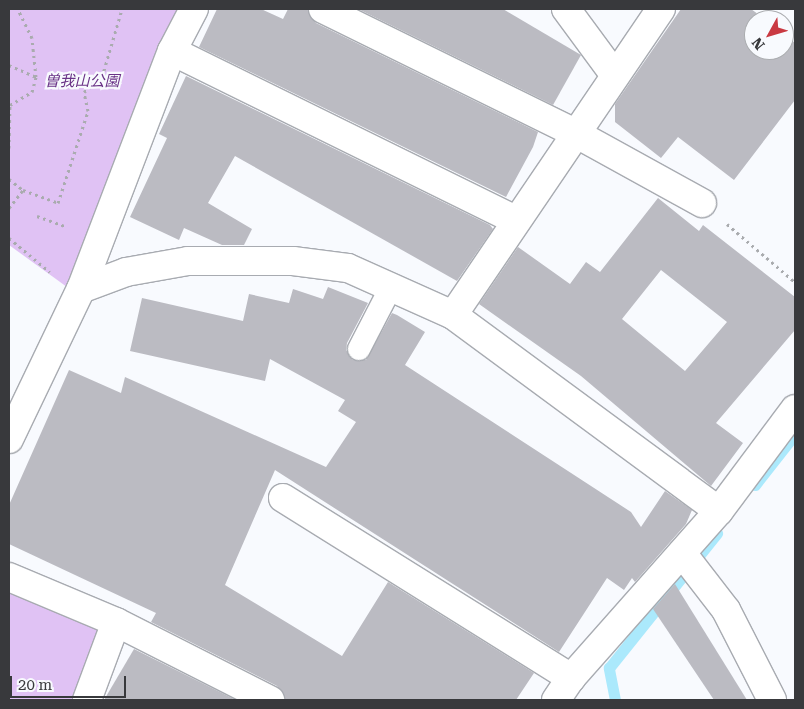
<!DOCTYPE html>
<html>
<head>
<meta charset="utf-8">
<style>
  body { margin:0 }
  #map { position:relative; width:804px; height:709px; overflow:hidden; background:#f8fafe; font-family:"Roboto Serif","Noto Sans JP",serif }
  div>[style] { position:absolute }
  .green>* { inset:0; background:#e0c2f4 }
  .stream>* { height:11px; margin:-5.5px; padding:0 5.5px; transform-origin:5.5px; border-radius:5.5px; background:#abe9fc }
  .building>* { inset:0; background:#bbbbc2 }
  .path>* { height:3px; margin-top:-1.5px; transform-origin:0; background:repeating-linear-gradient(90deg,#a9abae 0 2.5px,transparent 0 6.5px) }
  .roads { filter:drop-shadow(1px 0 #a8abb1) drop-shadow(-1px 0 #a8abb1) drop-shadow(0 1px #a8abb1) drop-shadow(0 -1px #a8abb1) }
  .lane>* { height:22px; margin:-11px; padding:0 11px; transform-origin:11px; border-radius:11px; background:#fff }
  .street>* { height:28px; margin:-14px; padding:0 14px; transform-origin:14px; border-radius:14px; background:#fff }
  span { translate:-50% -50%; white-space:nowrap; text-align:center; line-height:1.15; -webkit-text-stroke:4.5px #f8fafe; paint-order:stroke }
  .park-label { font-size:15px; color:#6a3387; font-style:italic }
  .frame { position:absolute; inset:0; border:10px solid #38393c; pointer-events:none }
  .north { position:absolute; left:744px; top:10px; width:50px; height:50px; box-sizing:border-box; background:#f8fafe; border:1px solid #abadb0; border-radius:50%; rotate:231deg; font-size:14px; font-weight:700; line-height:20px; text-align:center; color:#38393c }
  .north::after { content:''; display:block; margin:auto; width:18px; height:22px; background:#c93942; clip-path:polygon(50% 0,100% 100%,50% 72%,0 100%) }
  .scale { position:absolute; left:10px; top:676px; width:116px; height:22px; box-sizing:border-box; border:2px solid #38393c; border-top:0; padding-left:6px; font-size:15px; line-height:18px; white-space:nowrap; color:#38393c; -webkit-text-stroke:4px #f8fafe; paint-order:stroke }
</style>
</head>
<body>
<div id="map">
  <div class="green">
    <div style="clip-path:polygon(9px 9px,194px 9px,78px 295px,9px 245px)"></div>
    <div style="clip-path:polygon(9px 588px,104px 627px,75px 700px,9px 700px)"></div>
  </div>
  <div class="stream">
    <div style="left:755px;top:485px;width:65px;rotate:-51.9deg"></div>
    <div style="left:615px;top:700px;width:33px;rotate:-101deg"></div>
    <div style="left:609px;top:668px;width:173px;rotate:-51.3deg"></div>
  </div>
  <div class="building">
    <div style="clip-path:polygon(217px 9px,261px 9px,283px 19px,288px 9px,308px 9px,316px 23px,538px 132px,533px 147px,506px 197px,199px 47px)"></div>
    <div style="clip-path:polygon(358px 9px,503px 9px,581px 55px,553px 105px)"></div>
    <div style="clip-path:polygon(681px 9px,751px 9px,766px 20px,754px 20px,754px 50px,784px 50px,784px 34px,795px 43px,795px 100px,734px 180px,678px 137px,661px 158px,615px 122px,615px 104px)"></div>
    <div style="clip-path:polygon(186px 76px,490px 225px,493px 229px,457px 281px,235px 156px,208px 203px,252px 229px,244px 245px,222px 245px,184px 228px,179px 240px,130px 217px,167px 138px,159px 134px)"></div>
    <div style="clip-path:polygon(evenodd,658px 198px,699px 231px,703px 225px,795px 297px,795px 330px,716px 423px,743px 443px,711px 486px,581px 376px,479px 304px,518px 247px,570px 284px,586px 262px,600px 272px,658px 198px,661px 270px,727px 322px,685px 371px,622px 319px,661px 270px)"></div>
    <div style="clip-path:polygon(328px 287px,368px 303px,347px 343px,346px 350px,353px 360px,366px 360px,392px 313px,397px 315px,425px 332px,405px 365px,631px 512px,641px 527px,665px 491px,692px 510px,686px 524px,635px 582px,632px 578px,624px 590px,607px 578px,559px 652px,275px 470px,225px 585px,342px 656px,388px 582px,534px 673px,516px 700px,285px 700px,277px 686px,151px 622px,156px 613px,9px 544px,9px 505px,69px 370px,121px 393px,125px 377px,326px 467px,356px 422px,338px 411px,345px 400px,270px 359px,265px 381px,130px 351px,142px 298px,243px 321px,249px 294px,289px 303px,293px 289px,323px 299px)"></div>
    <div style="clip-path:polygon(675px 584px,747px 700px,714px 700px,653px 609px)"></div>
    <div style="clip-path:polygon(134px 649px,236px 700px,104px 700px)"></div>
  </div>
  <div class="path">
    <div style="left:9px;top:65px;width:30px;rotate:24deg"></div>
    <div style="left:9px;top:148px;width:43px;rotate:-88.7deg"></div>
    <div style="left:10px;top:105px;width:26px;rotate:-31deg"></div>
    <div style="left:32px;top:92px;width:16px;rotate:-75deg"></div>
    <div style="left:36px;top:77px;width:39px;rotate:-96deg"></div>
    <div style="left:32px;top:38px;width:32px;rotate:-116deg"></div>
    <div style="left:9px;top:179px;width:18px;rotate:38deg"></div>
    <div style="left:23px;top:190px;width:37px;rotate:20deg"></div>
    <div style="left:58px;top:203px;width:97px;rotate:-71.9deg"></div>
    <div style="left:88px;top:111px;width:19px;rotate:-102deg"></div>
    <div style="left:84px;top:92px;width:23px;rotate:-40deg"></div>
    <div style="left:102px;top:77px;width:71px;rotate:-73.6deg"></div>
    <div style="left:9px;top:208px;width:23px;rotate:-52deg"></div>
    <div style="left:37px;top:216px;width:32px;rotate:20deg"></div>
    <div style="left:727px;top:224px;width:89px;rotate:40.5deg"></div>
    <div style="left:9px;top:238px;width:53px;rotate:39.7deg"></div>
  </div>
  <div class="roads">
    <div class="lane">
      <div style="left:359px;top:349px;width:72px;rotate:-62.7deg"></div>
    </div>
    <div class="street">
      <div style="left:323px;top:9px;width:281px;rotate:26.2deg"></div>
      <div style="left:575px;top:133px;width:145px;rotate:28.9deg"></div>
      <div style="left:566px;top:9px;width:81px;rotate:53.6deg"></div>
      <div style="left:172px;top:51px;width:383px;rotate:26.2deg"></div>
      <div style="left:81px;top:289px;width:48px;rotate:-20.7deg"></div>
      <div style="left:126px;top:272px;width:63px;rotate:-10.1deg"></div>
      <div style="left:188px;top:261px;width:105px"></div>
      <div style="left:293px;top:261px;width:55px;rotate:7.3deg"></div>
      <div style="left:348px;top:268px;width:115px;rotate:24.1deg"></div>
      <div style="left:453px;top:315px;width:330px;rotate:36.4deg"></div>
      <div style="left:453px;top:315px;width:370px;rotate:-55.8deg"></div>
      <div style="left:9px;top:439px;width:166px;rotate:-64.4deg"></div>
      <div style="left:81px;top:289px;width:255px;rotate:-69.1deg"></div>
      <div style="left:172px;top:51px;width:47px;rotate:-62.4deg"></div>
      <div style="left:283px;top:498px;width:340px;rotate:32deg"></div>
      <div style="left:682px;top:553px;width:72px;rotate:52.3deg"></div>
      <div style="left:726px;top:610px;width:101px;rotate:62.9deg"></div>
      <div style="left:9px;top:577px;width:116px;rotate:22.8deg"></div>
      <div style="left:116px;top:622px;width:173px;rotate:26.9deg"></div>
      <div style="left:87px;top:700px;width:83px;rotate:-69.6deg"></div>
      <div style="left:556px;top:700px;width:27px;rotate:-56deg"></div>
      <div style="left:571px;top:678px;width:223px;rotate:-48.5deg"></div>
      <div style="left:719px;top:511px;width:127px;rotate:-53.3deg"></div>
    </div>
  </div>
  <div class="park-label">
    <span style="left:82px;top:82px">曽我山公園</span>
  </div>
  <div class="frame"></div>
  <div class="north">N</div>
  <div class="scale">20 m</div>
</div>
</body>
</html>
